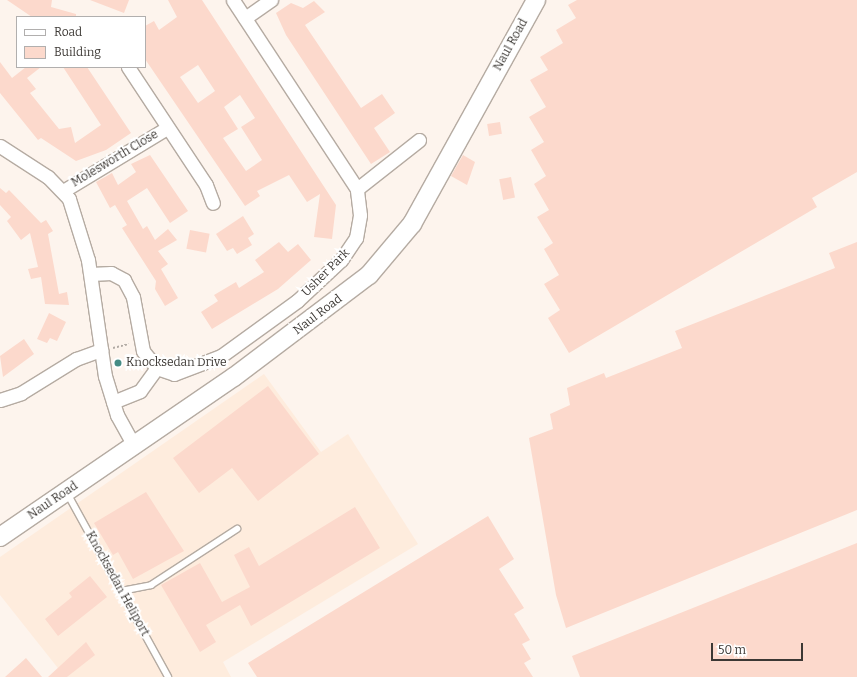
<!DOCTYPE html>
<html>
<head>
<meta charset="utf-8">
<style>
  body { margin:0 }
  #map { position:relative; width:857px; height:677px; overflow:hidden; background:#fdf4ed; font-family:Bitter,serif }
  div>[style] { position:absolute }
  .built>* { inset:0; background:#feecdd }
  .building>* { inset:0; background:#fcd9cc; transform-origin:0 0 }
  .path>* { height:2px; margin-top:-1px; transform-origin:0; background:repeating-linear-gradient(90deg,#b2aba5 0 2px,transparent 0 4px) }
  .roads { filter:drop-shadow(1px 0 #b5aba2) drop-shadow(-1px 0 #b5aba2) drop-shadow(0 1px #b5aba2) drop-shadow(0 -1px #b5aba2) }
  .lane>* { height:6px; margin:-3px; padding:0 3px; transform-origin:3px; border-radius:3px; background:#fff }
  .street>* { height:13px; margin:-6.5px; padding:0 6.5px; transform-origin:6.5px; border-radius:6.5px; background:#fff }
  .secondary>* { height:18px; margin:-9px; padding:0 9px; transform-origin:9px; border-radius:9px; background:#fff }
  .dots>* { width:11px; height:11px; translate:-50% -50%; box-sizing:border-box; border:2px solid #fff; border-radius:50% }
  span { translate:-50% -50%; white-space:nowrap; text-align:center; line-height:1.15; -webkit-text-stroke:4px #fff; paint-order:stroke }
  .street-label { font-size:12px; color:#3c3834 }
  .poi-label { font-size:12px; color:#3c3834 }
  .left { translate:0 -50%; text-align:left }
  .legend { position:absolute; left:16px; top:16px; width:130px; height:52px; box-sizing:border-box; background:#fff; border:1px solid #b1afae; margin:0; padding:5px 7px; list-style:none; font-size:12px; color:#3c3834 }
  .legend li { display:flex; align-items:center; gap:8px; height:20px }
  .legend b { width:20px; border:1px solid #b1afae }
  .scale { position:absolute; left:711px; top:643px; width:92px; height:18px; box-sizing:border-box; border:2px solid #3c3834; border-top:0; padding-left:5px; font-size:12px; line-height:14px; white-space:nowrap; color:#3c3834; -webkit-text-stroke:3px #fff; paint-order:stroke }
</style>
</head>
<body>
<div id="map">
  <div class="built">
    <div style="clip-path:polygon(264px 374px,321px 452px,348px 434px,418px 544px,223px 662px,231px 677px,65px 677px,0 595px,0 557px)"></div>
  </div>
  <div class="building">
    <div style="clip-path:polygon(7px 0,52px 0,51px 7px,76px 14px,76px 17px,32px 17px)"></div>
    <div style="clip-path:polygon(90px 0,129px 0,124px 13px)"></div>
    <div style="clip-path:polygon(evenodd,168px 0,202px 0,336px 205px,332px 239px,314px 237px,320px 194px,307px 202px,289px 175px,257px 191px,260px 196px,245px 206px,145px 59px,145px 26px,154px 21px,159px 30px,177px 17px,168px 0,198px 65px,215px 91px,198px 103px,180px 77px,198px 65px,168px 0,240px 95px,255px 118px,241px 127px,262px 160px,246px 171px,223px 138px,238px 129px,224px 107px,240px 95px)"></div>
    <div style="clip-path:polygon(577px 0,857px 0,857px 172px,812px 198px,817px 207px,569px 353px,548px 318px,560px 310px,544px 284px,559px 275px,544px 249px,553px 243px,537px 217px,549px 210px,534px 184px,546px 176px,531px 150px,544px 142px,529px 117px,546px 107px,530px 80px,548px 70px,540px 57px,563px 43px,556px 30px,576px 18px,568px 5px)"></div>
    <div style="clip-path:polygon(314px 1px,325px 12px,305px 25px,361px 108px,382px 94px,395px 113px,374px 128px,390px 152px,371px 164px,286px 35px,276px 13px,291px 3px,303px 8px)"></div>
    <div style="clip-path:polygon(0 62px,12px 78px,26px 67px,41px 67px,27px 78px,36px 89px,30px 93px,59px 129px,71px 127px,75px 143px,101px 125px,63px 67px,87px 67px,131px 133px,106px 150px,76px 161px,41px 138px,38px 140px,0 93px)"></div>
    <div style="left:500px;top:122px;width:12px;height:13px;rotate:81deg"></div>
    <div style="clip-path:polygon(150px 155px,188px 211px,170px 223px,147px 188px,127px 201px,143px 229px,147px 226px,155px 240px,168px 229px,177px 240px,158px 251px,168px 264px,161px 269px,178px 298px,165px 306px,155px 289px,156px 281px,122px 228px,127px 225px,115px 205px,110px 208px,96px 182px,112px 173px,118px 185px,136px 172px,131px 164px)"></div>
    <div style="clip-path:polygon(463px 155px,475px 162px,467px 185px,451px 176px)"></div>
    <div style="left:511px;top:177px;width:21px;height:12px;rotate:79deg"></div>
    <div style="clip-path:polygon(0 188px,6px 193px,9px 190px,41px 223px,46px 220px,53px 231px,48px 234px,59px 294px,67px 292px,69px 305px,45px 304px,41px 277px,31px 279px,28px 269px,38px 267px,30px 233px,21px 240px,7px 221px,11px 217px,0 205px)"></div>
    <div style="clip-path:polygon(243px 216px,254px 234px,248px 238px,252px 245px,237px 254px,233px 248px,227px 251px,216px 234px)"></div>
    <div style="left:190px;top:230px;width:20px;height:19px;rotate:11deg"></div>
    <div style="clip-path:polygon(279px 242px,288px 252px,298px 244px,311px 260px,278px 289px,212px 329px,201px 312px,218px 301px,214px 295px,236px 282px,239px 288px,264px 272px,255px 260px)"></div>
    <div style="clip-path:polygon(857px 242px,857px 510px,566px 628px,556px 595px,529px 438px,553px 429px,550px 414px,570px 405px,567px 388px,604px 373px,606px 378px,682px 348px,675px 331px,835px 268px,829px 253px)"></div>
    <div style="clip-path:polygon(49px 313px,66px 322px,57px 341px,50px 338px,47px 343px,37px 339px)"></div>
    <div style="clip-path:polygon(24px 339px,34px 354px,3px 377px,0 356px)"></div>
    <div style="clip-path:polygon(268px 386px,319px 454px,258px 501px,232px 468px,199px 493px,173px 458px)"></div>
    <div style="clip-path:polygon(146px 492px,184px 551px,133px 579px,118px 552px,113px 555px,94px 523px)"></div>
    <div style="clip-path:polygon(355px 507px,380px 548px,251px 626px,240px 605px,206px 625px,216px 642px,200px 652px,161px 585px,200px 563px,222px 602px,250px 587px,234px 555px,249px 547px,259px 566px)"></div>
    <div style="clip-path:polygon(488px 516px,514px 559px,499px 569px,524px 608px,514px 614px,530px 640px,522px 644px,531px 659px,524px 663px,533px 677px,257px 677px,248px 663px)"></div>
    <div style="clip-path:polygon(857px 543px,857px 677px,580px 677px,572px 656px)"></div>
    <div style="clip-path:polygon(90px 576px,107px 597px,58px 636px,45px 619px,72px 597px,69px 593px)"></div>
    <div style="clip-path:polygon(86px 642px,95px 655px,67px 677px,48px 677px)"></div>
    <div style="clip-path:polygon(26px 658px,42px 677px,5px 677px)"></div>
  </div>
  <div class="path">
    <div style="left:113px;top:348px;width:16px;rotate:-14deg"></div>
  </div>
  <div class="roads">
    <div class="lane">
      <div style="left:67px;top:493px;width:210px;rotate:61.2deg"></div>
      <div style="left:121px;top:591px;width:31px;rotate:-11deg"></div>
      <div style="left:151px;top:585px;width:103px;rotate:-33.1deg"></div>
    </div>
    <div class="street">
      <div style="left:245px;top:18px;width:32px;rotate:-35deg"></div>
      <div style="left:128px;top:67px;width:141px;rotate:56.5deg"></div>
      <div style="left:206px;top:185px;width:19px;rotate:69deg"></div>
      <div style="left:0;top:146px;width:57px;rotate:32.9deg"></div>
      <div style="left:48px;top:177px;width:30px;rotate:46deg"></div>
      <div style="left:69px;top:199px;width:64px;rotate:72.7deg"></div>
      <div style="left:88px;top:260px;width:117px;rotate:81.7deg"></div>
      <div style="left:105px;top:376px;width:41px;rotate:72.9deg"></div>
      <div style="left:117px;top:415px;width:35px;rotate:61deg"></div>
      <div style="left:357px;top:189px;width:79px;rotate:-38.3deg"></div>
      <div style="left:63px;top:191px;width:122px;rotate:-31.2deg"></div>
      <div style="left:91px;top:274px;width:20px;rotate:-3deg"></div>
      <div style="left:111px;top:273px;width:15px;rotate:28deg"></div>
      <div style="left:124px;top:280px;width:19px;rotate:62deg"></div>
      <div style="left:133px;top:297px;width:55px;rotate:79.5deg"></div>
      <div style="left:143px;top:351px;width:22px;rotate:51deg"></div>
      <div style="left:157px;top:368px;width:18px;rotate:19deg"></div>
      <div style="left:174px;top:374px;width:50px;rotate:-21deg"></div>
      <div style="left:221px;top:356px;width:94px;rotate:-35.9deg"></div>
      <div style="left:297px;top:301px;width:60px;rotate:-43deg"></div>
      <div style="left:341px;top:260px;width:27px;rotate:-56deg"></div>
      <div style="left:356px;top:238px;width:23px;rotate:-80deg"></div>
      <div style="left:360px;top:215px;width:26px;rotate:-97deg"></div>
      <div style="left:357px;top:189px;width:226px;rotate:-123.3deg"></div>
      <div style="left:0;top:400px;width:22px;rotate:-18deg"></div>
      <div style="left:21px;top:393px;width:65px;rotate:-31.7deg"></div>
      <div style="left:76px;top:359px;width:27px;rotate:-20deg"></div>
      <div style="left:113px;top:402px;width:29px;rotate:-22deg"></div>
      <div style="left:140px;top:391px;width:29px;rotate:-54deg"></div>
    </div>
    <div class="secondary">
      <div style="left:0;top:537px;width:283px;rotate:-34.4deg"></div>
      <div style="left:234px;top:377px;width:169px;rotate:-37.1deg"></div>
      <div style="left:369px;top:275px;width:67px;rotate:-49.9deg"></div>
      <div style="left:412px;top:224px;width:256px;rotate:-61deg"></div>
    </div>
  </div>
  <div class="dots">
    <div style="left:118px;top:363px;background:#458c85"></div>
  </div>
  <div class="street-label">
    <span style="left:511px;top:45px;rotate:-61deg">Naul Road</span>
    <span style="left:115px;top:159px;rotate:-31deg">Molesworth Close</span>
    <span style="left:326px;top:273px;rotate:-45deg">Usher Park</span>
    <span style="left:318px;top:315px;rotate:-37deg">Naul Road</span>
    <span style="left:53px;top:501px;rotate:-34deg">Naul Road</span>
    <span style="left:117px;top:584px;rotate:61deg">Knocksedan Heliport</span>
  </div>
  <div class="poi-label">
    <span class="left" style="left:126px;top:363px">Knocksedan Drive</span>
  </div>
  <ul class="legend">
  <li><b style="height:5px;background:#fff"></b>Road</li>
  <li><b style="height:11px;background:#fcd9cc"></b>Building</li>
  </ul>
  <div class="scale">50 m</div>
</div>
</body>
</html>
